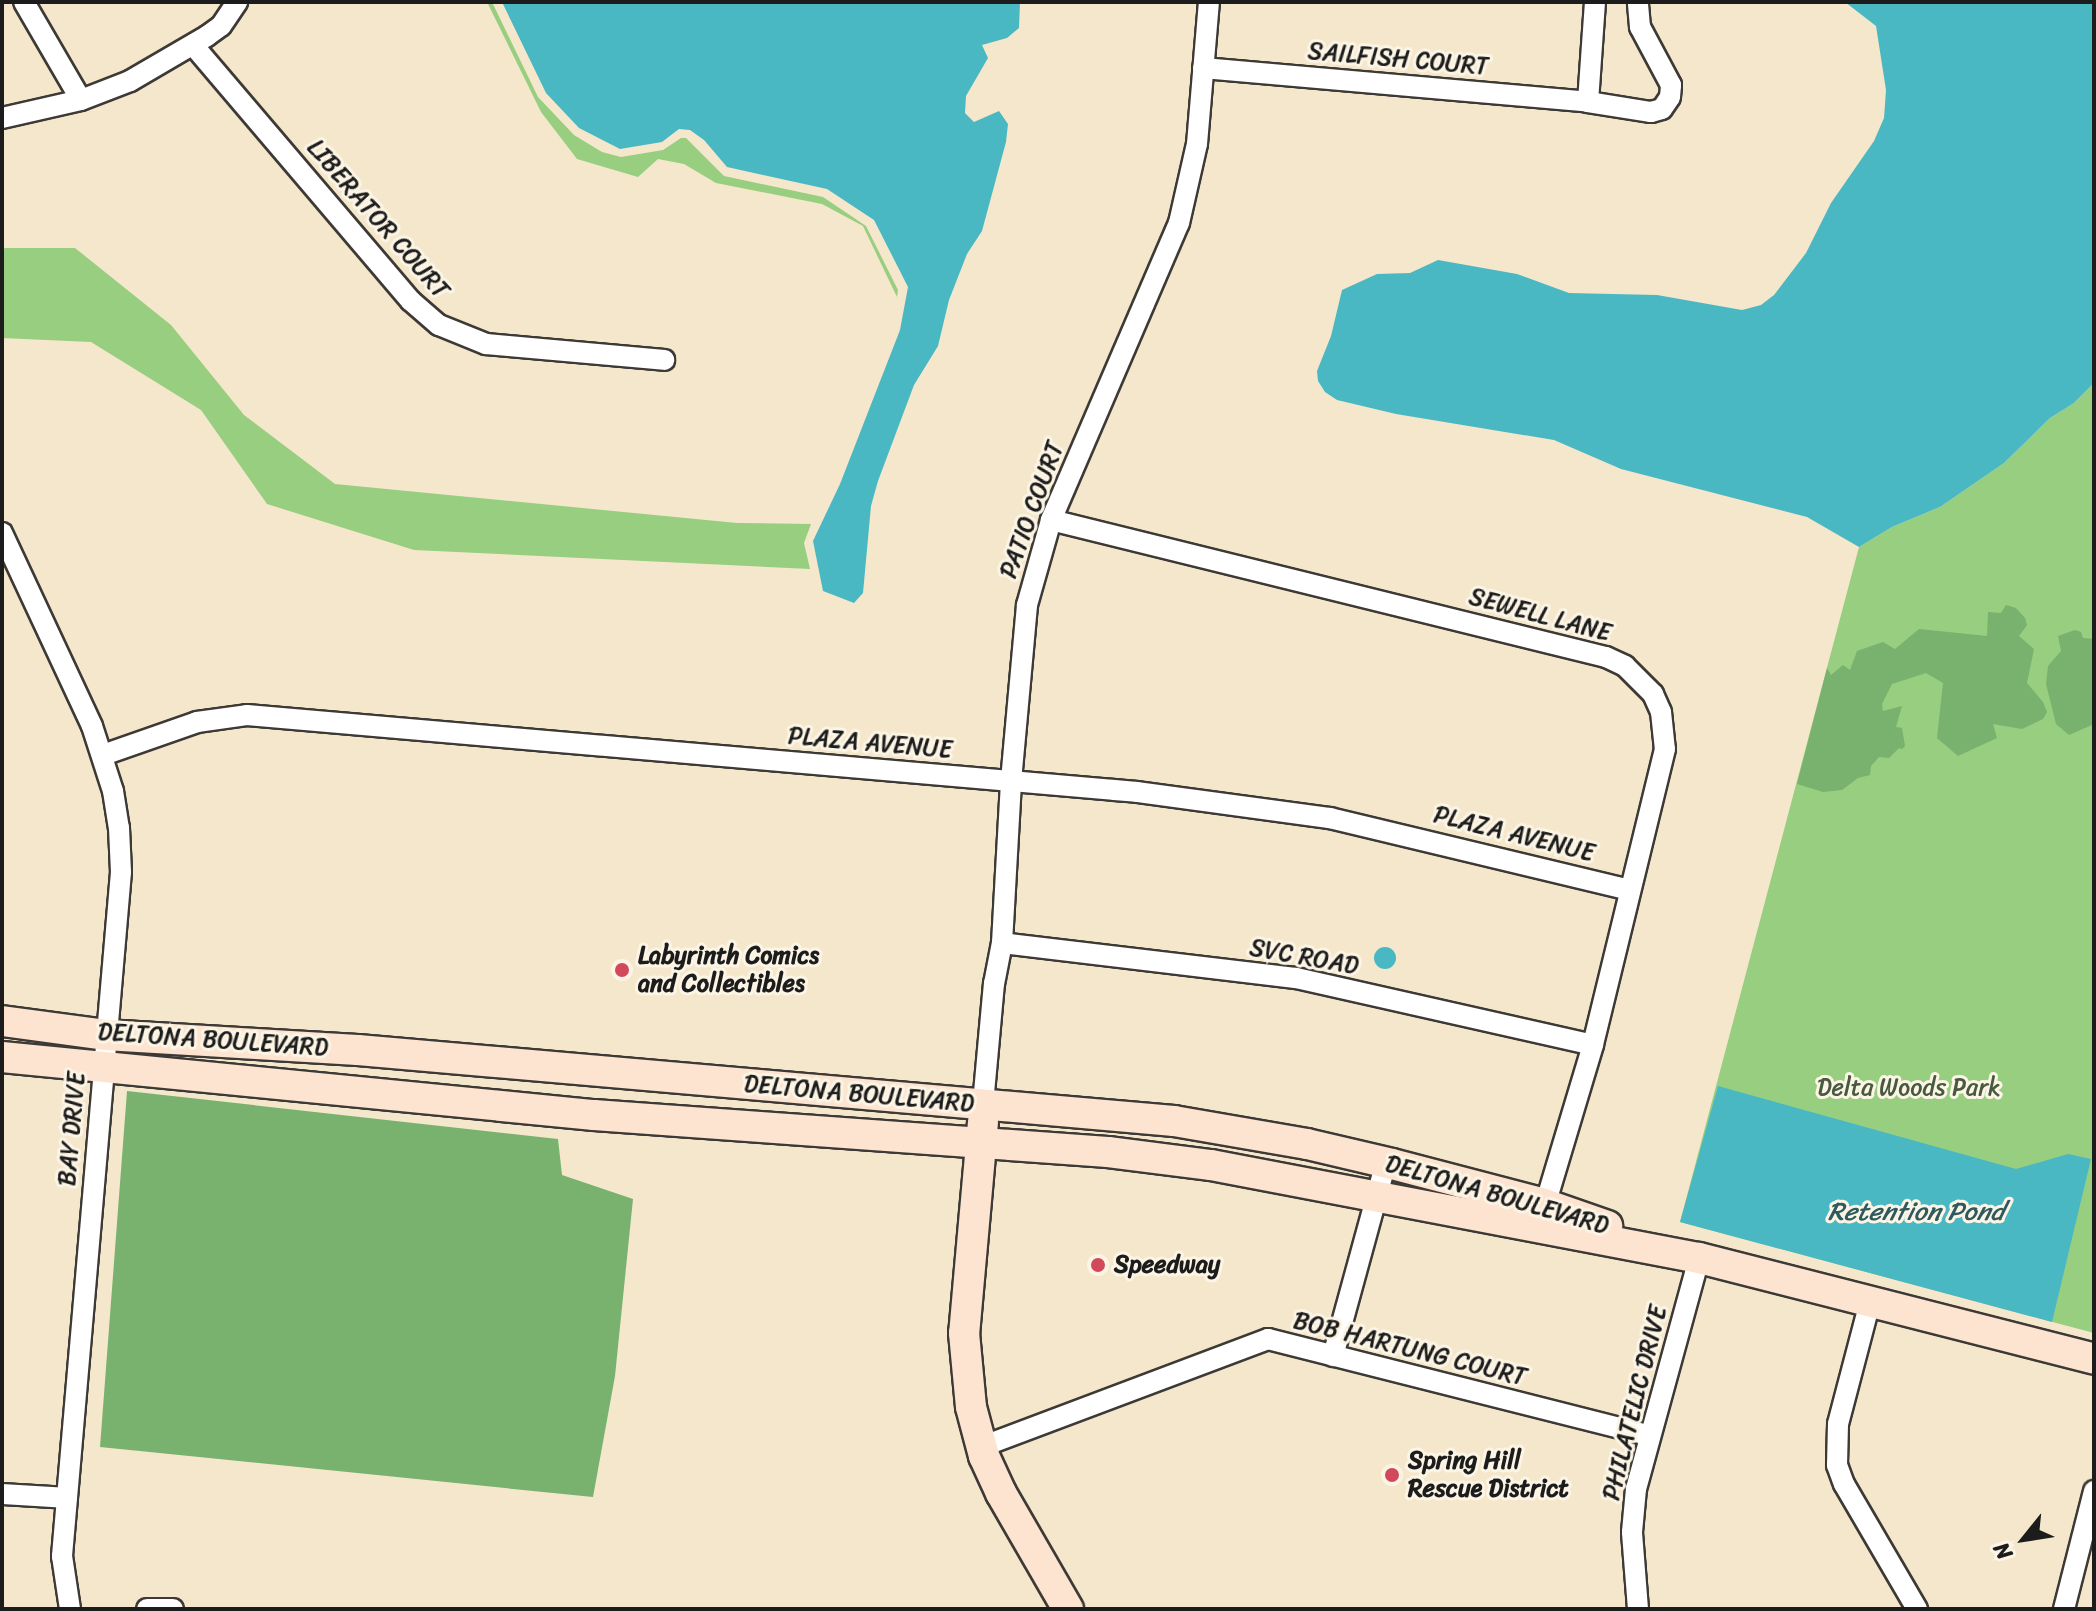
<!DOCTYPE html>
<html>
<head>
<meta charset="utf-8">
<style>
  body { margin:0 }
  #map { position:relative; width:2096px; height:1611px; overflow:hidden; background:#f5e7cc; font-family:Sriracha,sans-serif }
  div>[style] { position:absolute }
  .green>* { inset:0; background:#97ce80 }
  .forest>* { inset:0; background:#79b16e }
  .water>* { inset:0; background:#4ab8c3 }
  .round { border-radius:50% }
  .roads { filter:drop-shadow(2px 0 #3d3a36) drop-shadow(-2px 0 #3d3a36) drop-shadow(0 2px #3d3a36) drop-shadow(0 -2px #3d3a36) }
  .minor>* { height:20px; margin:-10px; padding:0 10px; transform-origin:10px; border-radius:10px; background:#fff }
  .secondary>* { height:30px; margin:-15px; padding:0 15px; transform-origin:15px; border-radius:15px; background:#fde4d1 }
  .dots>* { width:22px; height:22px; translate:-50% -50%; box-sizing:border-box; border:4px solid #fcf5e5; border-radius:50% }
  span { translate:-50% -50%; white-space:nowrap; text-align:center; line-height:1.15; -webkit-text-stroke:6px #fcf5e5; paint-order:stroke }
  .street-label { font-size:24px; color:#1c1c1c }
  .poi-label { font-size:24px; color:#1c1c1c; font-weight:700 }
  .left { translate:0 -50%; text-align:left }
  .park-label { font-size:24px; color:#475a3f }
  .water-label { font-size:26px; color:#2e5a5f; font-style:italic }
  .frame { position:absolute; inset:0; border:4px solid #1c1c1c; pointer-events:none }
  .north { position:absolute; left:1984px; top:1499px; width:80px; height:80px; -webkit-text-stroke:6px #fcf5e5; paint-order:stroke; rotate:240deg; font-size:22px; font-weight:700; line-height:32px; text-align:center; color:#1c1c1c }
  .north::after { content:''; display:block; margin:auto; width:28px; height:36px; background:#1c1c1c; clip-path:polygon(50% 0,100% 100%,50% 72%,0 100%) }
</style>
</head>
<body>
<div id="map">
  <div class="green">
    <div style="clip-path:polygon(487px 2px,492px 2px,538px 97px,574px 135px,602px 152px,621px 157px,663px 150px,681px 138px,686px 138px,724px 176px,823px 197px,866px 226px,898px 290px,897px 297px,863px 226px,822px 204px,716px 183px,684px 164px,658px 159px,638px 177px,577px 159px,541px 112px)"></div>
    <div style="clip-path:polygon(5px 248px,75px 248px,171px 325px,244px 415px,335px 484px,737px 523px,811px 524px,804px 543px,810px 569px,414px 550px,267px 504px,201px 410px,91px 342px,2px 338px,2px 250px)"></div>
    <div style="clip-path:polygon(2094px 383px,2094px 1333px,1680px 1222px,1859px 547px,1892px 527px,1940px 507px,2004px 463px,2050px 418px,2074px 403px)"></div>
  </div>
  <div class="forest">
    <div style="clip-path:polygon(2006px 605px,2016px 608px,2025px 618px,2027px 625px,2019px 636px,2034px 649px,2027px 683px,2043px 702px,2047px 712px,2043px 719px,2022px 729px,1993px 724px,1997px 738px,1958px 756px,1937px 738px,1943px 683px,1926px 673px,1892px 684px,1882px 704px,1883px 711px,1902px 706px,1896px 727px,1902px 728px,1905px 746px,1902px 749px,1899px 748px,1889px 758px,1879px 757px,1871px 766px,1870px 775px,1858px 778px,1842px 790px,1823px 792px,1797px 784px,1827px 668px,1831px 675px,1843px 665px,1850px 670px,1857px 651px,1883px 642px,1895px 649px,1919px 629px,1987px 636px,1988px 612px,2001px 613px)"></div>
    <div style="clip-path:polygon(2075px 630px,2081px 632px,2083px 638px,2094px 639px,2094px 724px,2069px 735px,2056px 724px,2046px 684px,2048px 666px,2061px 651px,2058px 636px)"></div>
    <div style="clip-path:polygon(127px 1091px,558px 1139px,562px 1175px,633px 1199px,615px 1376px,593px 1497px,100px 1447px)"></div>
  </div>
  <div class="water">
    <div style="clip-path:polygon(502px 2px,1020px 2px,1019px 28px,1007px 38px,982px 45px,988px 58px,966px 96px,965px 113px,974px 122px,999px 111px,1008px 124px,1006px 142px,982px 231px,967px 254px,949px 300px,938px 346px,914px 385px,878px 481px,871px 506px,863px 593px,854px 603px,823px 591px,813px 541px,840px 484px,900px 330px,908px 287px,874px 220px,827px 189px,727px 167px,704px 140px,690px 130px,679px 129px,662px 142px,620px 149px,579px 128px,546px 93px)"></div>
    <div style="clip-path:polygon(1845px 2px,2094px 2px,2094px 383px,2074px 403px,2050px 418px,2004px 463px,1940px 507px,1892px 527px,1859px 547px,1807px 517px,1621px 469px,1554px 440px,1396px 414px,1337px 400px,1325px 392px,1318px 381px,1317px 371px,1331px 336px,1342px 290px,1377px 274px,1410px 273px,1438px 260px,1517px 274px,1569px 293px,1657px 295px,1742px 310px,1761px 305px,1774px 295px,1806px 253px,1831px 203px,1874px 141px,1884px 118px,1886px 90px,1876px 26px)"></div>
    <div class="round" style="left:1374px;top:947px;width:22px;height:22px"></div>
    <div style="clip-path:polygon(1718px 1086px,2016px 1169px,2068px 1154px,2091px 1159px,2052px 1322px,1680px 1222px)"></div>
  </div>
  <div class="roads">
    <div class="minor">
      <div style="left:24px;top:2px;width:113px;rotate:59.8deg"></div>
      <div style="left:193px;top:45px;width:336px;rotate:49.6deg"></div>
      <div style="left:411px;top:301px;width:37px;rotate:41deg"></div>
      <div style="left:439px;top:325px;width:51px;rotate:22deg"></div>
      <div style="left:486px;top:344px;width:179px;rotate:5.1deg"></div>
      <div style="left:1203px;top:68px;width:386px;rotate:5deg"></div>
      <div style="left:1588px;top:102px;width:64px;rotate:9deg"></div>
      <div style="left:1651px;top:112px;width:11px;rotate:-15deg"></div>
      <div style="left:1662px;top:109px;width:14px;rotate:-56deg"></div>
      <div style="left:1670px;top:97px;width:12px;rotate:-85deg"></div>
      <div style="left:1671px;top:85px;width:66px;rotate:-118.1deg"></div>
      <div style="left:1640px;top:27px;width:25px;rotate:-95deg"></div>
      <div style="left:1588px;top:102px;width:100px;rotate:-86deg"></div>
      <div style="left:2px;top:118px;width:81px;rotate:-12.8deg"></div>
      <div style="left:81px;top:100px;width:53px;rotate:-21.2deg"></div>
      <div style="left:130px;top:81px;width:89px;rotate:-30.3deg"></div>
      <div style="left:207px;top:36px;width:17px;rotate:-36deg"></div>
      <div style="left:221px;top:26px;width:29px;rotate:-56deg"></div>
      <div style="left:1051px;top:520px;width:572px;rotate:13.87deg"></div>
      <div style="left:1606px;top:657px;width:21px;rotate:25deg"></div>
      <div style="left:1625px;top:666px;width:40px;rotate:45deg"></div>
      <div style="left:1653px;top:694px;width:20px;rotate:66deg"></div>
      <div style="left:1661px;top:712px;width:37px;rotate:84deg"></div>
      <div style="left:1665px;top:749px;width:305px;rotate:103.7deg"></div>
      <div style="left:1593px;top:1045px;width:177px;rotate:106.7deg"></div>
      <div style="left:2px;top:533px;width:213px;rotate:65deg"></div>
      <div style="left:92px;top:726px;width:68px;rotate:72.1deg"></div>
      <div style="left:113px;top:791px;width:37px;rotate:81deg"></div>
      <div style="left:119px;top:828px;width:44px;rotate:87.4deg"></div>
      <div style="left:121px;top:872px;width:687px;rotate:94.93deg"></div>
      <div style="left:62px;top:1556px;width:54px;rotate:81.4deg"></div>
      <div style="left:103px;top:755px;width:100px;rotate:-19.3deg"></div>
      <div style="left:197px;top:722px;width:50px;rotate:-8deg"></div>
      <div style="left:247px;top:715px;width:893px;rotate:4.94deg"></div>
      <div style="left:1137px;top:792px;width:195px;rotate:7.7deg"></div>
      <div style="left:1330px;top:818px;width:308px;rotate:13.5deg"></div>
      <div style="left:1002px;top:943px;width:296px;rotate:6.8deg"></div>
      <div style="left:1296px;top:978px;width:304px;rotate:12.7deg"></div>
      <div style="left:983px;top:1104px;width:121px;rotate:-84.8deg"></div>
      <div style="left:994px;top:984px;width:42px;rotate:-79deg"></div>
      <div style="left:1002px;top:943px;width:162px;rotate:-86.8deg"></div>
      <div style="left:1011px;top:781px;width:177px;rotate:-84.8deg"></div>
      <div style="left:1027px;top:605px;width:88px;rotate:-74.2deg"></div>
      <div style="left:1051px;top:520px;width:323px;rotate:-66.7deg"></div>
      <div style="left:1179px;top:223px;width:81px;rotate:-77.2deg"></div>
      <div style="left:1197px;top:144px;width:143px;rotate:-85.2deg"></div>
      <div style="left:1870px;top:1302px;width:126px;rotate:104.7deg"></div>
      <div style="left:1838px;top:1424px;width:41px;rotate:91.4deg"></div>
      <div style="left:1837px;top:1465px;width:20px;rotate:70deg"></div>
      <div style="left:1844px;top:1484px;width:145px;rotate:59.7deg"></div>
      <div style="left:1333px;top:1356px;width:201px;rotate:-74.7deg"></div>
      <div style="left:981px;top:1447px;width:307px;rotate:-20.6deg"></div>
      <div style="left:1268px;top:1339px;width:394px;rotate:14.2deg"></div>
      <div style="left:2px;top:1494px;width:65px;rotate:3.5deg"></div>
      <div style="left:147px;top:1609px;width:26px"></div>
      <div style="left:1638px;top:1609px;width:77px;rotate:-94.5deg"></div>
      <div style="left:1632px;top:1532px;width:43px;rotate:-84.7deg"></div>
      <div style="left:1636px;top:1489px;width:239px;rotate:-74.7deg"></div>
      <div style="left:2064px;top:1609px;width:122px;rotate:-75.7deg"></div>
    </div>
    <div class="secondary">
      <div style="left:2px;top:1021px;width:104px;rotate:7.7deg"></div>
      <div style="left:105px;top:1035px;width:253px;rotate:3.4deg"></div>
      <div style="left:358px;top:1050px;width:819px;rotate:4.97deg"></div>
      <div style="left:1174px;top:1121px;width:135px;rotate:9.8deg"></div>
      <div style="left:1307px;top:1144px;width:87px;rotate:13.2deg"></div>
      <div style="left:1392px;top:1164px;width:157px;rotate:14.7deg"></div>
      <div style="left:1544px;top:1204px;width:67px;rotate:19.2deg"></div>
      <div style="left:2px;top:1057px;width:595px;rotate:5.6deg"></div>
      <div style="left:594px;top:1115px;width:515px;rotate:4.12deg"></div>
      <div style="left:1108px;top:1152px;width:104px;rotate:7.2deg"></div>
      <div style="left:1211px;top:1165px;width:497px;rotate:10.8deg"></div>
      <div style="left:1699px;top:1258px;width:408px;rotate:14.3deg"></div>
      <div style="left:983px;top:1122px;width:212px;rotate:95.1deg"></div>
      <div style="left:964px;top:1333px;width:74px;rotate:84.6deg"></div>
      <div style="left:971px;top:1407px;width:51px;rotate:75.1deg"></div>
      <div style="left:984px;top:1456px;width:41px;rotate:65.3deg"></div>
      <div style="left:1001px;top:1493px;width:134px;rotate:60deg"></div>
    </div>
  </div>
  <div class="dots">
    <div style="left:622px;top:970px;background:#d1495b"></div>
    <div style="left:1098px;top:1265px;background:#d1495b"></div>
    <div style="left:1392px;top:1475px;background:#d1495b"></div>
  </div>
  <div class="street-label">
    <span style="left:1398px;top:59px;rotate:5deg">SAILFISH COURT</span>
    <span style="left:378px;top:219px;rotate:49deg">LIBERATOR COURT</span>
    <span style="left:1032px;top:510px;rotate:-70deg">PATIO COURT</span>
    <span style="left:1540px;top:615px;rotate:15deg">SEWELL LANE</span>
    <span style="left:870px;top:743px;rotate:5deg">PLAZA AVENUE</span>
    <span style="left:1514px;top:834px;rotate:14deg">PLAZA AVENUE</span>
    <span style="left:1304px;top:957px;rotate:10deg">SVC ROAD</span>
    <span style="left:213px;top:1040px;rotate:4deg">DELTONA BOULEVARD</span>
    <span style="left:859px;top:1094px;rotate:5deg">DELTONA BOULEVARD</span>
    <span style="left:72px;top:1129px;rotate:-85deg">BAY DRIVE</span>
    <span style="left:1497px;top:1195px;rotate:16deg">DELTONA BOULEVARD</span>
    <span style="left:1410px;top:1349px;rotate:14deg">BOB HARTUNG COURT</span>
    <span style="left:1635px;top:1403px;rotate:-76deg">PHILATELIC DRIVE</span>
  </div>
  <div class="poi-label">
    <span class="left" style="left:638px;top:970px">Labyrinth Comics<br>and Collectibles</span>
    <span class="left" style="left:1114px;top:1265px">Speedway</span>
    <span class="left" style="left:1408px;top:1475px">Spring Hill<br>Rescue District</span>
  </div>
  <div class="park-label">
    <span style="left:1909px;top:1088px">Delta Woods Park</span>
  </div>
  <div class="water-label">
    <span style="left:1916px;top:1212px">Retention Pond</span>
  </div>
  <div class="frame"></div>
  <div class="north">N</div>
</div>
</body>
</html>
